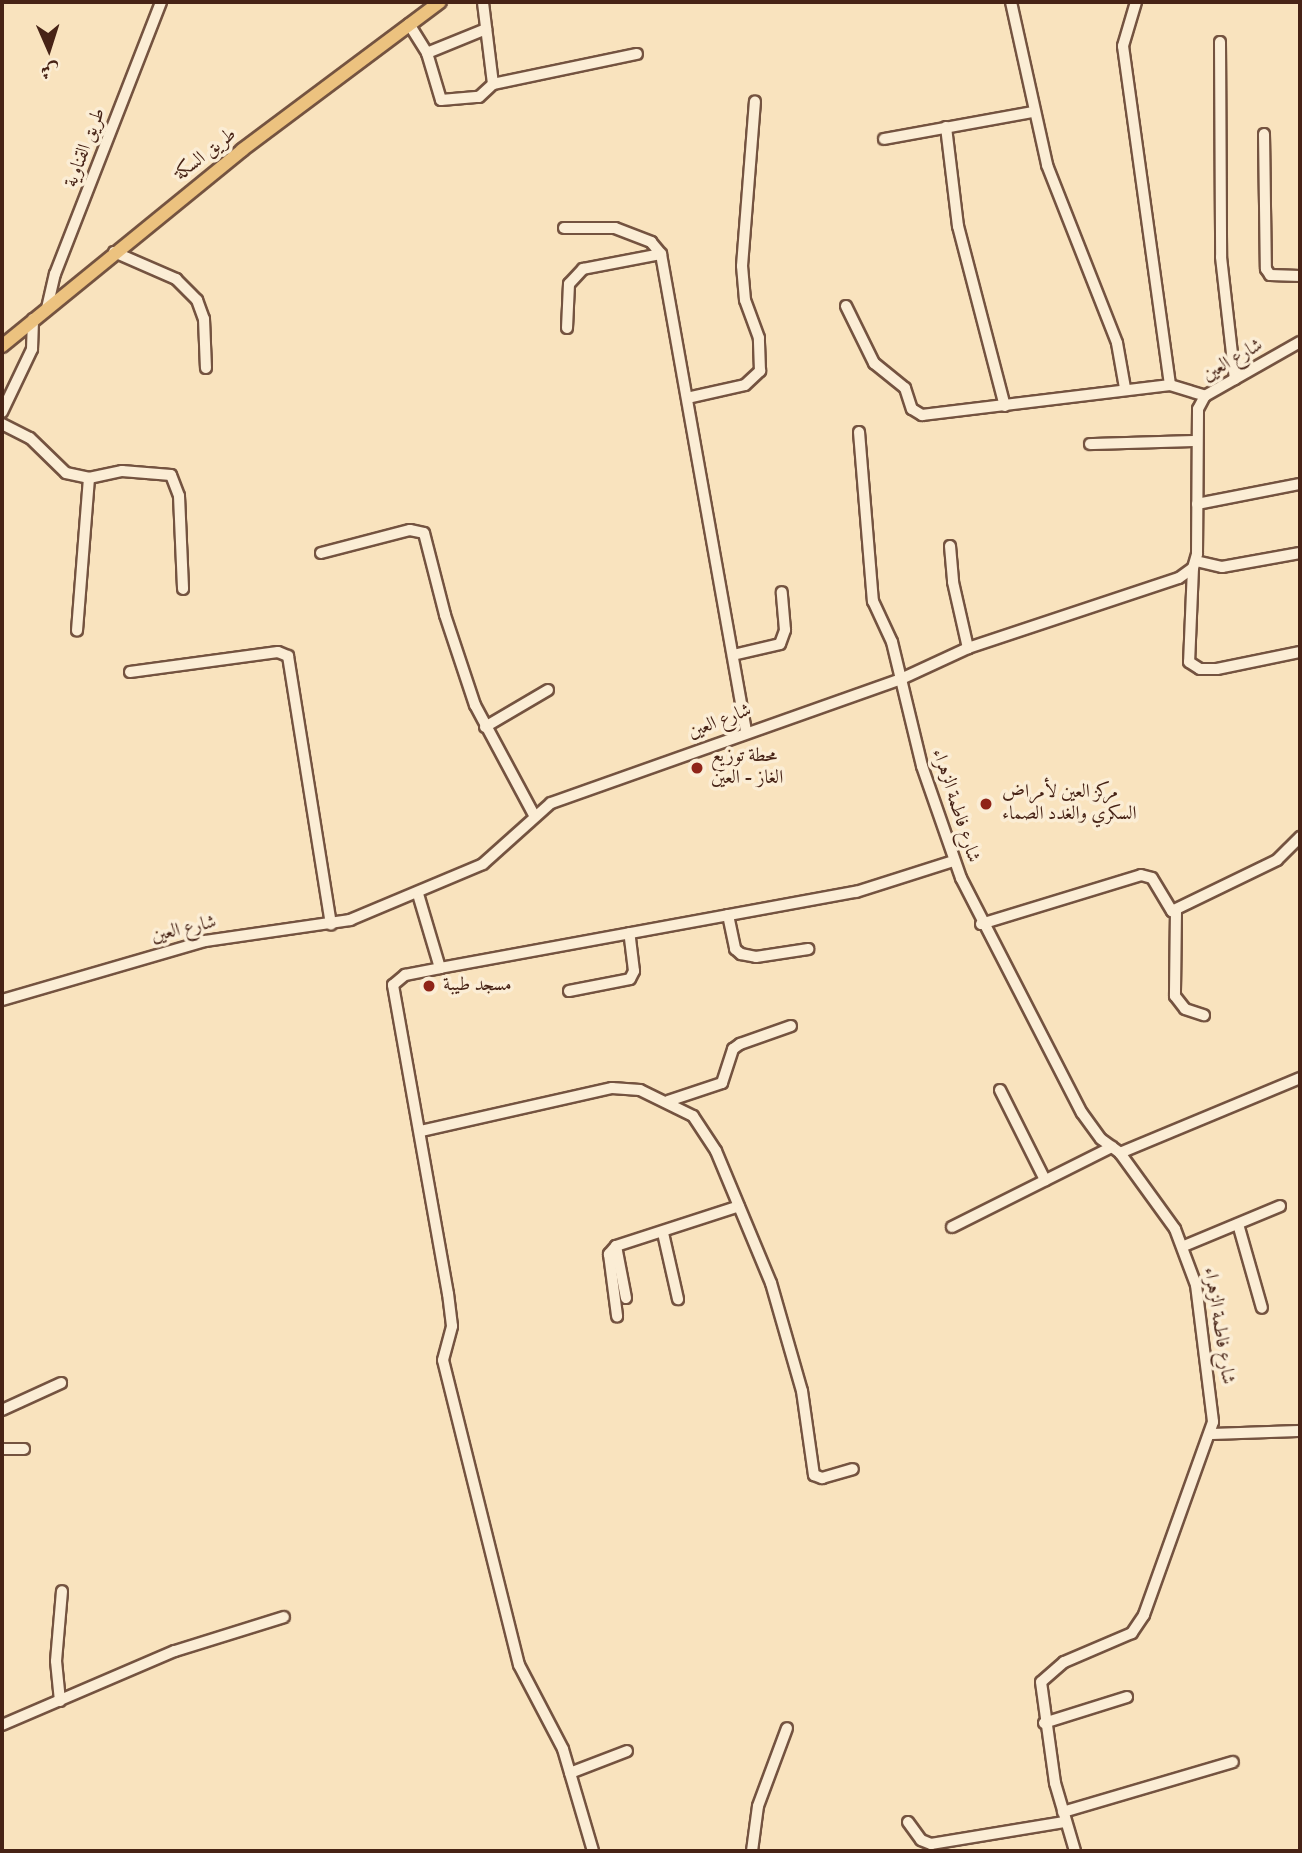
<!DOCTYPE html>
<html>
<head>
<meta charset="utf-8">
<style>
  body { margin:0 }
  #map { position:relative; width:1302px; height:1853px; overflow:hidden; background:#f9e3be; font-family:"IM FELL English",Amiri,serif }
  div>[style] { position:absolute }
  .roads { filter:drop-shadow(2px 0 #745340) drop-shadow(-2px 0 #745340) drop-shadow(0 2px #745340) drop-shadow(0 -2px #745340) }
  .minor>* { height:10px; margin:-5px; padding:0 5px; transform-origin:5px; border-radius:5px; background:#fbedd5 }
  .major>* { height:12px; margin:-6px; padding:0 6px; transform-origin:6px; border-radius:6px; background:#ecc27f }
  .dots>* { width:19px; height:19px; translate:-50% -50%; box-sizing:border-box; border:4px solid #fbedd5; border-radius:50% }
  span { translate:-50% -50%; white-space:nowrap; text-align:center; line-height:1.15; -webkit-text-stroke:7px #fbedd5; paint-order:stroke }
  .street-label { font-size:19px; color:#472316 }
  .poi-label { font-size:19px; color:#472316 }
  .left { translate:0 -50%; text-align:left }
  .frame { position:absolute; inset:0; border:4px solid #472316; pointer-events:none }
  .north { position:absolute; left:14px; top:14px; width:70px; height:70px; -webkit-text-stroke:5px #fbedd5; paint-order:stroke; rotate:177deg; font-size:19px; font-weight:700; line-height:28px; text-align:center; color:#472316 }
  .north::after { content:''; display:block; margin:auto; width:24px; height:32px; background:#472316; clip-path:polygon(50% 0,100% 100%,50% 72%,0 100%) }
</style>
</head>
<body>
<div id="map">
  <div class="roads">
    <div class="minor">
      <div style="left:1011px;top:2px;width:167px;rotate:77.5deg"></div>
      <div style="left:1047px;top:165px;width:191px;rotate:68.5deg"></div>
      <div style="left:1117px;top:343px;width:46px;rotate:79.9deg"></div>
      <div style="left:1136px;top:2px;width:46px;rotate:106.5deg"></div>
      <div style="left:1123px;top:46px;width:342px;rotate:82.1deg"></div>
      <div style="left:409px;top:24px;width:34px;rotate:58deg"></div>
      <div style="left:427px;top:53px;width:49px;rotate:73.4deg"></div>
      <div style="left:441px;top:100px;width:38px;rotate:-5deg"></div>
      <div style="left:479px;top:97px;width:19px;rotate:-43deg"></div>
      <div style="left:493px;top:84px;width:83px;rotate:-97deg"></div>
      <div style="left:1220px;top:42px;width:215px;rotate:89.7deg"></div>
      <div style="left:1221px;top:257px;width:123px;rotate:83.5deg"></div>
      <div style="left:427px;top:53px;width:64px;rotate:-22.1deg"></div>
      <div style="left:493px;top:84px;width:147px;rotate:-11.8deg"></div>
      <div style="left:946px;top:127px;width:100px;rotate:83.1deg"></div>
      <div style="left:958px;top:226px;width:186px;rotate:75.4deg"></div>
      <div style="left:1264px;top:134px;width:135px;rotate:89.2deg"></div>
      <div style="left:1266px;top:269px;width:7px;rotate:56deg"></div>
      <div style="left:1270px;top:275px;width:30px;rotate:2deg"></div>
      <div style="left:884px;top:139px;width:151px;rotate:-10.3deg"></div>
      <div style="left:564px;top:228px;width:51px"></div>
      <div style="left:615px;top:228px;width:39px;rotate:21deg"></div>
      <div style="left:651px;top:242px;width:16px;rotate:50deg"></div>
      <div style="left:661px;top:254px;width:484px;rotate:79.9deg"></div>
      <div style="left:114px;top:252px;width:68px;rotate:23.5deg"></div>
      <div style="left:176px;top:279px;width:30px;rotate:45deg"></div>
      <div style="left:197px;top:300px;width:20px;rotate:70deg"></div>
      <div style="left:204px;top:319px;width:49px;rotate:87.7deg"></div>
      <div style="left:846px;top:306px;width:64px;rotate:63.8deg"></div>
      <div style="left:874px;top:363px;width:40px;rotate:39deg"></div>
      <div style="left:905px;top:388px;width:22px;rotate:72deg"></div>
      <div style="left:912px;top:409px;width:12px;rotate:31deg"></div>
      <div style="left:922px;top:415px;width:250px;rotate:-6.9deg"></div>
      <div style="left:1170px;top:385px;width:37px;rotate:17deg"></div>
      <div style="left:47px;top:308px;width:35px;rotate:-77deg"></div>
      <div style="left:55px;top:274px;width:292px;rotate:-68.7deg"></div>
      <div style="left:567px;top:328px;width:44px;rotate:-87.4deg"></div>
      <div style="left:569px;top:284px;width:21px;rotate:-47deg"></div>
      <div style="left:583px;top:269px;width:79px;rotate:-10.9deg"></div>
      <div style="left:687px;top:398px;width:59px;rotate:-12.6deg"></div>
      <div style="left:745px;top:385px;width:21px;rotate:-43deg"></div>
      <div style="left:760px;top:371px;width:33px;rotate:-92deg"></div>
      <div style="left:759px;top:338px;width:40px;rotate:-110.2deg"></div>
      <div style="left:745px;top:300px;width:34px;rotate:-95deg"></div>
      <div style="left:742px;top:266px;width:165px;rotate:-85.5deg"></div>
      <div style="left:2px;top:412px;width:70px;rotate:-64.5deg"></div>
      <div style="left:32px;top:349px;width:30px;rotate:-88deg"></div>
      <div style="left:2px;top:424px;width:31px;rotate:27deg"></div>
      <div style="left:30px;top:438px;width:50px;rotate:44.2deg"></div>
      <div style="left:66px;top:473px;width:24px;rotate:12deg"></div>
      <div style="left:89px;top:478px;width:153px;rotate:94.5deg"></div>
      <div style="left:859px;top:432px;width:170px;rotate:85.3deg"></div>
      <div style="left:873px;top:601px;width:45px;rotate:65.1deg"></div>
      <div style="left:892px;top:642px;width:128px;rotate:76.4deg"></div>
      <div style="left:922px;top:766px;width:119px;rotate:70.8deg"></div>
      <div style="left:961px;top:878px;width:264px;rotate:62.8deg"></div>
      <div style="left:1082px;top:1113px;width:32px;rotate:54deg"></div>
      <div style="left:1101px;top:1139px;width:24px;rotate:36deg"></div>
      <div style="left:1120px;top:1153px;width:94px;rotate:54.1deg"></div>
      <div style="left:1175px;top:1229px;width:60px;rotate:69.4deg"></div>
      <div style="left:1196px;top:1285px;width:138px;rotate:82.9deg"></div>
      <div style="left:1213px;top:1422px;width:205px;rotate:109.7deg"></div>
      <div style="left:1144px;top:1615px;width:22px;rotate:124deg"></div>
      <div style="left:1132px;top:1633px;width:74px;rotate:156.9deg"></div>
      <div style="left:1064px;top:1662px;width:30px;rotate:139deg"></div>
      <div style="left:1041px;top:1682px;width:102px;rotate:82.1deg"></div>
      <div style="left:1055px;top:1783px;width:71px;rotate:73.6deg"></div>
      <div style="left:1090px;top:444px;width:107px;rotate:-1.6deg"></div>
      <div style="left:89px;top:478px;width:34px;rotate:-12deg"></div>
      <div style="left:122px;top:471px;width:49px;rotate:4.7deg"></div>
      <div style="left:171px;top:475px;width:22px;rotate:69deg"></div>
      <div style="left:179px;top:496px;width:93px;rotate:87.5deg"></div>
      <div style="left:1197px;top:504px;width:105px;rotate:-11deg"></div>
      <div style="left:950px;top:546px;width:36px;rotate:85deg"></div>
      <div style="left:953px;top:582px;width:68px;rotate:77.2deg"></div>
      <div style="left:321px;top:553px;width:92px;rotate:-14.5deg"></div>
      <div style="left:410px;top:530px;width:14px;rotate:12deg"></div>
      <div style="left:424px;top:533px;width:85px;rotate:75.6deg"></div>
      <div style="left:445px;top:615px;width:95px;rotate:71.6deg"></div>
      <div style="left:475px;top:705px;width:125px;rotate:61.8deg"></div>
      <div style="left:1196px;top:561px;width:27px;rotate:13deg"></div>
      <div style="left:1222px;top:567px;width:79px;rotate:-10.2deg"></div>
      <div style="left:1193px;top:568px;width:94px;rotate:92.4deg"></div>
      <div style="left:1189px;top:662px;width:13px;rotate:32deg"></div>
      <div style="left:1200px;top:669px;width:17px"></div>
      <div style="left:1217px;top:669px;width:85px;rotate:-11.6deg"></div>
      <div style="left:733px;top:655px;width:48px;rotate:-13.2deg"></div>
      <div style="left:780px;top:644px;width:15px;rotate:-70deg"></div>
      <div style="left:785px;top:630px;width:38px;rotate:-95deg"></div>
      <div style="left:130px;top:672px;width:149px;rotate:-7.7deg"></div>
      <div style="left:278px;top:652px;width:11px;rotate:22deg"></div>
      <div style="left:288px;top:656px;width:272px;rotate:80.9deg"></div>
      <div style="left:485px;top:727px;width:73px;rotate:-30.4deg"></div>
      <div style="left:418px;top:894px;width:77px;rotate:73.4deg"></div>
      <div style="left:1176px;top:910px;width:86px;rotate:90.7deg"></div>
      <div style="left:1175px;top:996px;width:16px;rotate:52deg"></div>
      <div style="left:1185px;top:1009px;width:20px;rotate:18deg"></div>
      <div style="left:728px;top:915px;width:35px;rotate:78deg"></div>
      <div style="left:735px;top:949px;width:8px;rotate:40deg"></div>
      <div style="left:741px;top:954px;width:15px;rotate:11deg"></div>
      <div style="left:756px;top:957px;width:53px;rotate:-8.7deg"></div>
      <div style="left:981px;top:924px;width:167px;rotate:-17deg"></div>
      <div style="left:1141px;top:875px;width:11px;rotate:15deg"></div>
      <div style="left:1152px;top:878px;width:39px;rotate:59deg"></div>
      <div style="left:1172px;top:911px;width:117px;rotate:-25.9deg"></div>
      <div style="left:1277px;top:860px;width:33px;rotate:-45deg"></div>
      <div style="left:569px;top:991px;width:62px;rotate:-11.1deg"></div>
      <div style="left:630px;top:979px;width:9px;rotate:-63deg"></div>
      <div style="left:634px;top:971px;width:38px;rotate:-97deg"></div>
      <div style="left:2px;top:1000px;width:211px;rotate:-16.2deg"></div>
      <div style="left:205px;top:941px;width:147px;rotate:-8.2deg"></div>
      <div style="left:350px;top:920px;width:144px;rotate:-22.8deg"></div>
      <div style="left:483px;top:864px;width:91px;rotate:-41.9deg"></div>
      <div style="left:551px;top:803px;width:371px;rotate:-19.5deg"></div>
      <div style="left:901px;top:679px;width:74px;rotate:-24.8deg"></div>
      <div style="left:968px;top:648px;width:222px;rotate:-18.4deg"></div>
      <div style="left:1179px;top:578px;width:17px;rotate:-36deg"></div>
      <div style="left:1193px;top:568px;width:15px;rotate:-74deg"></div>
      <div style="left:1197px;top:554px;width:145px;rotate:-89.6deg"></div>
      <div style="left:1198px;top:409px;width:15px;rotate:-62deg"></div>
      <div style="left:1205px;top:396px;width:109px;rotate:-29.6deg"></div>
      <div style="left:1000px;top:1090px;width:101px;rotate:63.4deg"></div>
      <div style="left:668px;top:1101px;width:57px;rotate:-18.4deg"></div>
      <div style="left:722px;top:1083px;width:36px;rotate:-72deg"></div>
      <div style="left:733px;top:1049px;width:9px;rotate:-36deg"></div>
      <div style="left:740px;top:1044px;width:54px;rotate:-19.4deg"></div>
      <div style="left:421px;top:1131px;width:196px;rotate:-12.7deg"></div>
      <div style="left:612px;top:1088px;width:28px;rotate:4deg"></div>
      <div style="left:640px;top:1090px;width:59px;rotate:26.1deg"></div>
      <div style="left:693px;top:1116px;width:42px;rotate:56.7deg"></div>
      <div style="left:716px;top:1151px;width:143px;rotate:67.4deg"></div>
      <div style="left:771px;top:1283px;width:112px;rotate:74deg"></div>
      <div style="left:802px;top:1391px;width:85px;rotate:81.9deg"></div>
      <div style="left:814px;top:1475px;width:9px;rotate:21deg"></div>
      <div style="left:822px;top:1478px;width:32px;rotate:-16deg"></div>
      <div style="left:1120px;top:1153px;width:195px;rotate:-22.6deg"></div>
      <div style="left:1238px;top:1224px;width:87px;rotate:74.1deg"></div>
      <div style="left:952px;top:1227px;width:179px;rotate:-26.6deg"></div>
      <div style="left:663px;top:1233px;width:68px;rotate:77.2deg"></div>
      <div style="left:616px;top:1246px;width:11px;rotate:131deg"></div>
      <div style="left:609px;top:1254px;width:63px;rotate:82.6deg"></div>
      <div style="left:1184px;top:1246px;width:104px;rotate:-22.6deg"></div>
      <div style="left:626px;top:1298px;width:53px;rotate:-100.9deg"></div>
      <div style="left:616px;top:1246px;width:129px;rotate:-18deg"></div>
      <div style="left:2px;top:1410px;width:65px;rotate:-24.6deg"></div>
      <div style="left:1210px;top:1434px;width:90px;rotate:-1.9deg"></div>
      <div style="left:2px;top:1449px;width:22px"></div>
      <div style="left:60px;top:1701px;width:40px;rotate:-95.7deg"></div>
      <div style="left:56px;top:1661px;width:70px;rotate:-85.1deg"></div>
      <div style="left:1044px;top:1723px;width:87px;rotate:-17.4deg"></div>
      <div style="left:2px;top:1725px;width:188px;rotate:-23.2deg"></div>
      <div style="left:175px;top:1651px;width:114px;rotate:-17.3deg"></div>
      <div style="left:570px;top:1773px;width:61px;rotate:-21.1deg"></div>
      <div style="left:1063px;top:1812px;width:177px;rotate:-16.4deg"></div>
      <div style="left:908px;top:1822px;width:22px;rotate:54deg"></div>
      <div style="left:921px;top:1840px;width:11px;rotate:22deg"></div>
      <div style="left:931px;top:1844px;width:135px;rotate:-9.4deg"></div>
      <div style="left:593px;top:1851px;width:106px;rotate:-106.4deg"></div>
      <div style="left:563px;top:1749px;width:95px;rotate:-117.6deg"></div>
      <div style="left:519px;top:1665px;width:314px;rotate:-104deg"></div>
      <div style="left:443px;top:1360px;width:35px;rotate:-75deg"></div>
      <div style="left:452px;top:1326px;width:32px;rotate:-97deg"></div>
      <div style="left:448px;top:1294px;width:314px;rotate:-100.1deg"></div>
      <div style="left:393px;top:985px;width:16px;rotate:-40deg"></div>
      <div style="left:405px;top:975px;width:36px;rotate:-11deg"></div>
      <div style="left:440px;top:968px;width:423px;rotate:-10.4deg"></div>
      <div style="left:856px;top:892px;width:103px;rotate:-17.6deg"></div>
      <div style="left:752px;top:1851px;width:45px;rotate:-82.4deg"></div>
      <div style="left:758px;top:1806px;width:83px;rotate:-69.6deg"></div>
    </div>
    <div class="major">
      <div style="left:2px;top:346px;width:310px;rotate:-39.2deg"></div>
      <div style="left:242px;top:150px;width:247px;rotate:-36.8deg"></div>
    </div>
  </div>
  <div class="dots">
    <div style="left:697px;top:768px;background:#8f2418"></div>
    <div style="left:986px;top:804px;background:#8f2418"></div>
    <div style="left:429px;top:986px;background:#8f2418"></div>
  </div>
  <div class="street-label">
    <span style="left:86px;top:148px;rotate:-69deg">طريق القناوية</span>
    <span style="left:206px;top:155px;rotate:-38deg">طريق السكة</span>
    <span style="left:1233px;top:361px;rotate:-30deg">شارع العين</span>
    <span style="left:720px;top:722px;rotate:-21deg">شارع العين</span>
    <span style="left:955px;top:806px;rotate:72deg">شارع فاطمة الزهراء</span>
    <span style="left:184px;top:930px;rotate:-13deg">شارع العين</span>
    <span style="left:1218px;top:1326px;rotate:81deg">شارع فاطمة الزهراء</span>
  </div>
  <div class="poi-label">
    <span class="left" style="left:711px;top:768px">محطة توزيع<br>الغاز - العين</span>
    <span class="left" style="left:1002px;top:804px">مركز العين لأمراض<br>السكري والغدد الصماء</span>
    <span class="left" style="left:443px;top:986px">مسجد طيبة</span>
  </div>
  <div class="frame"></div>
  <div class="north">ش</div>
</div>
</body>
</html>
